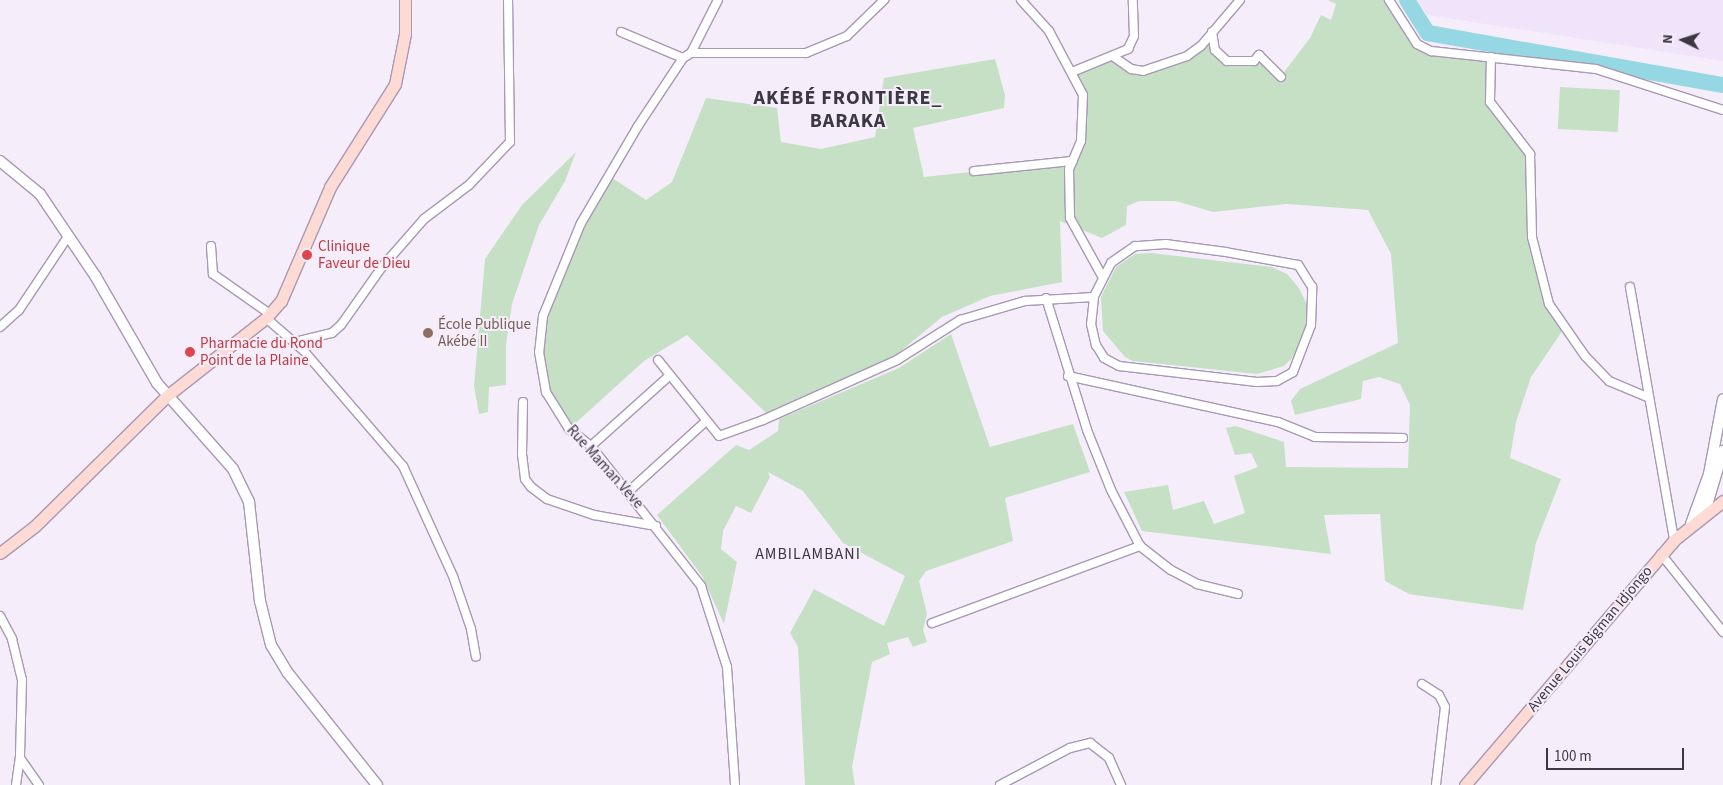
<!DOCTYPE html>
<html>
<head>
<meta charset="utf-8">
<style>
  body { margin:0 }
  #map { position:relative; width:1723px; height:785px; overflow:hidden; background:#f5eefa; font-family:"Source Sans 3",sans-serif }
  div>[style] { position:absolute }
  .built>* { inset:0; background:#f0e4fb }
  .green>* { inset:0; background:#c5e0c5; transform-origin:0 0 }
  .river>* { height:16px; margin:-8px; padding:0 8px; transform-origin:8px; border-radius:8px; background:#96d7e4 }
  .roads { filter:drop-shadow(1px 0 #a898b4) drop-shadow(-1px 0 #a898b4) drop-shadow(0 1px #a898b4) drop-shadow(0 -1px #a898b4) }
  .minor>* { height:8px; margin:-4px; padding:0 4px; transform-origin:4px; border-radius:4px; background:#fff }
  .tertiary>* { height:10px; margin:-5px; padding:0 5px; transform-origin:5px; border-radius:5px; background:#fff }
  .secondary>* { height:11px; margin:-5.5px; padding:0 5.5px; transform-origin:5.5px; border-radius:5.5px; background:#fedad5 }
  .dots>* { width:14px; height:14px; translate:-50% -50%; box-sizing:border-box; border:2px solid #f5eefa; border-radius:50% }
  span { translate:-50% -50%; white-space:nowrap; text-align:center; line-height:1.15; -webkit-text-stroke:4px #f5eefa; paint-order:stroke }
  .health-label { font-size:15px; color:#be3a42 }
  .left { translate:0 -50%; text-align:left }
  .education-label { font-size:15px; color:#785e54 }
  .street-label { font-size:15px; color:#3d3743 }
  .neighbourhood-label { font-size:16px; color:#3d3743; letter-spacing:1px }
  .district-label { font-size:20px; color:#3d3743; font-weight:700; letter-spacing:1px }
  .north { position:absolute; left:1658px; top:15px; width:50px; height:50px; -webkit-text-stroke:4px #f5eefa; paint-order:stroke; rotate:274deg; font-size:14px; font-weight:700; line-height:20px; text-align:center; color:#3d3743 }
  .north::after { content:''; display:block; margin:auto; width:18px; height:22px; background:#3d3743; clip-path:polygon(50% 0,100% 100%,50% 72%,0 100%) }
  .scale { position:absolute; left:1546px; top:748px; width:138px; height:22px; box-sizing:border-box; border:2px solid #3d3743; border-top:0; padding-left:6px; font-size:15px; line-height:18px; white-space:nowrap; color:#3d3743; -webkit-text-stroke:4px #f5eefa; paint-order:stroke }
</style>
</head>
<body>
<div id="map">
  <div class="built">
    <div style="clip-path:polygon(1418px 0,1723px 0,1723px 61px,1427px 15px)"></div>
  </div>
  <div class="green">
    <div style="clip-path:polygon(1328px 0,1389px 0,1417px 44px,1431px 51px,1491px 57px,1490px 102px,1530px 154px,1532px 237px,1549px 304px,1565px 327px,1531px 377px,1516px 422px,1510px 458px,1561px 479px,1536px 543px,1523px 610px,1409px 594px,1385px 581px,1380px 514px,1324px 515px,1331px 554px,1142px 531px,1124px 492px,1168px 485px,1173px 510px,1204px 501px,1214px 524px,1245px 513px,1234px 476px,1258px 467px,1251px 453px,1235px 455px,1226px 428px,1236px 426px,1284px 442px,1286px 467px,1408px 468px,1410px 405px,1400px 384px,1379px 377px,1363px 381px,1361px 399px,1295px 415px,1291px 401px,1300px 389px,1398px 343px,1391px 254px,1368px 210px,1287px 204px,1213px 212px,1176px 201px,1139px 201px,1127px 206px,1126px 225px,1102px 238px,1060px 221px,1062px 282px,990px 296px,942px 317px,896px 355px,767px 414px,687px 335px,644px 361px,569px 429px,546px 392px,539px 352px,543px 316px,569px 250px,612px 178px,646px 200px,672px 182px,706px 98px,777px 108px,781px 142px,821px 149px,875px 137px,884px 78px,995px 59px,1005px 95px,1004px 108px,913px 128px,924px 177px,1072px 161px,1081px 141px,1083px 95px,1072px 72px,1114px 57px,1143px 70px,1187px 56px,1212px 32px,1215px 50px,1237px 63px,1259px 55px,1281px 76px,1310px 38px,1321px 15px,1331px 20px,1336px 4px)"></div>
    <div style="left:1560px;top:87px;width:60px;height:42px;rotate:3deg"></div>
    <div style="clip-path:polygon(576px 152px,565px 181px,539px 225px,512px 304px,506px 345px,506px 385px,489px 387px,488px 412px,479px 414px,474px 386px,485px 259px,522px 205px)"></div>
    <div style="clip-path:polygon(1151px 253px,1272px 267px,1287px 274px,1299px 288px,1307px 305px,1306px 326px,1294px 356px,1284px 366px,1257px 374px,1133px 361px,1125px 357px,1103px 331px,1101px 297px,1116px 267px,1135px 254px)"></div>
    <div style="clip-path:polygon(951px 334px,990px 447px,1073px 424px,1090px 472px,1005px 498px,1013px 541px,926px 571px,919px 581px,927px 614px,923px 630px,927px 642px,913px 647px,908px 637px,887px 643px,890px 654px,872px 662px,852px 767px,855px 785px,805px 785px,798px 647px,790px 633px,814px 589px,884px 626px,905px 576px,843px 543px,803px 491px,768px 472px,770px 477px,751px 513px,736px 506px,723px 531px,721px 549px,737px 562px,724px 624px,702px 576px,657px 515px,736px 445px,749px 450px,778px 431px,779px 419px,899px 368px)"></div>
  </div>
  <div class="river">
    <div style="left:1407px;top:0;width:39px;rotate:58deg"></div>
    <div style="left:1428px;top:33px;width:300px;rotate:10deg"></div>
  </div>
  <div class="roads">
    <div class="minor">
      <div style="left:1021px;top:0;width:42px;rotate:47.9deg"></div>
      <div style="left:1049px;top:31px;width:72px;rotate:62deg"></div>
      <div style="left:1083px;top:95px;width:46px;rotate:92.5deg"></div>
      <div style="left:1081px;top:141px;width:30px;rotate:113deg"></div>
      <div style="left:1069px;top:169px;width:49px;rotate:88.8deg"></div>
      <div style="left:1070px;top:218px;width:66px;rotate:61.1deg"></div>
      <div style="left:1389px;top:0;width:52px;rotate:57.5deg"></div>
      <div style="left:1417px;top:44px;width:16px;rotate:27deg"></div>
      <div style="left:1431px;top:51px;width:166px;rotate:6.2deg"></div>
      <div style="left:1596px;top:69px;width:133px;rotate:17.9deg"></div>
      <div style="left:621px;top:32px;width:67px;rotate:22.8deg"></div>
      <div style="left:1212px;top:32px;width:18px;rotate:81deg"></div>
      <div style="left:1215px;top:50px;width:16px;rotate:43deg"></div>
      <div style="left:1227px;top:61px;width:27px"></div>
      <div style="left:1254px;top:61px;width:8px;rotate:-50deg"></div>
      <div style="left:1259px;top:55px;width:31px;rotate:45deg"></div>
      <div style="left:691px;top:53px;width:9px;rotate:148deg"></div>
      <div style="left:683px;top:58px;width:82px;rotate:123.5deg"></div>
      <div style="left:638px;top:126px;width:113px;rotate:120.4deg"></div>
      <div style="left:581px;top:223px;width:100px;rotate:112.2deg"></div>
      <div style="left:543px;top:316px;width:36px;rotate:96deg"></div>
      <div style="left:539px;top:352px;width:41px;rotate:80.1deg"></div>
      <div style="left:546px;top:392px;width:44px;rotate:58.1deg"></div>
      <div style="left:569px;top:429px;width:28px;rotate:38deg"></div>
      <div style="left:591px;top:446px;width:178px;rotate:51.8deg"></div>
      <div style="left:701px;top:586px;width:85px;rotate:72.2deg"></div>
      <div style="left:727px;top:667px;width:118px;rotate:86.1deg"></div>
      <div style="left:691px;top:53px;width:115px"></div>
      <div style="left:806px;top:53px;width:44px;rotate:-22.5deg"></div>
      <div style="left:847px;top:36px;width:52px;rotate:-44.2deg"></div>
      <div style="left:691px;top:53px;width:59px;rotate:-63deg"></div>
      <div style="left:1114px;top:57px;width:21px;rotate:35deg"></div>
      <div style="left:1131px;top:69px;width:12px;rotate:9deg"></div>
      <div style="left:1143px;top:71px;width:46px;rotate:-18.8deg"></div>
      <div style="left:1187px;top:56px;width:17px;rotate:-36deg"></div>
      <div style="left:1201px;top:46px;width:60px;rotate:-49.7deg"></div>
      <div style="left:1491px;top:57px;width:45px;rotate:91.3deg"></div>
      <div style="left:1490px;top:102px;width:66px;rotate:52.4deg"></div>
      <div style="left:1530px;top:154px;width:83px;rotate:88.6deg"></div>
      <div style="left:1532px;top:237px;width:69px;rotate:75.8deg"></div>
      <div style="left:1549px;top:304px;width:63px;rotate:55.3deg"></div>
      <div style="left:1585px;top:356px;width:35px;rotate:46deg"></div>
      <div style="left:1609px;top:381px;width:41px;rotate:22.8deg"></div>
      <div style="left:1072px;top:72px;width:61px;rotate:-22.3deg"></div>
      <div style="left:1128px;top:49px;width:14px;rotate:-65deg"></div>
      <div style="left:1134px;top:36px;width:36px;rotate:-92deg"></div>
      <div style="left:974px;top:171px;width:99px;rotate:-5.8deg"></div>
      <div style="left:211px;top:246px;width:28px;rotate:86deg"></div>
      <div style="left:213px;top:274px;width:70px;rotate:35.1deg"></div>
      <div style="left:1630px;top:287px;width:257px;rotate:80.1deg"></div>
      <div style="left:1046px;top:298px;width:138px;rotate:72.7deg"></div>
      <div style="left:1087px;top:430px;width:65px;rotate:68.2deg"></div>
      <div style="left:1111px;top:490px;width:63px;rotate:62.6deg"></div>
      <div style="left:1140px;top:546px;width:39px;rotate:38deg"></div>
      <div style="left:1171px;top:570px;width:30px;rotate:28deg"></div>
      <div style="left:1197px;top:584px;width:42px;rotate:13.7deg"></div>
      <div style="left:266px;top:318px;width:50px;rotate:41deg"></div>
      <div style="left:304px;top:351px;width:152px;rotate:49.3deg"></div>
      <div style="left:403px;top:466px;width:121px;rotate:65.6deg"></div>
      <div style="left:453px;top:576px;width:56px;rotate:71.2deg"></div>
      <div style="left:471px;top:629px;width:28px;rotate:80deg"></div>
      <div style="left:0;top:327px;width:25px;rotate:-42deg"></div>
      <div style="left:19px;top:310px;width:87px;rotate:-56.3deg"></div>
      <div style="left:295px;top:342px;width:38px;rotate:-14deg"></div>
      <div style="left:332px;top:333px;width:12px;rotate:-42deg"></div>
      <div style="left:341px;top:325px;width:71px;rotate:-54.7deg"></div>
      <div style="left:382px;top:267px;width:64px;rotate:-48.8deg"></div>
      <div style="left:424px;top:219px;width:56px;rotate:-37.1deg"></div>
      <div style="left:469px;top:185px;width:59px;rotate:-46.4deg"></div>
      <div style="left:510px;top:142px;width:142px;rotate:-90.8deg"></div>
      <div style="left:658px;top:360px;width:97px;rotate:51.2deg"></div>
      <div style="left:719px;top:436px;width:47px;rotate:-20deg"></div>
      <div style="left:763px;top:420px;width:147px;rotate:-24.1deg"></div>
      <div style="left:897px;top:360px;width:75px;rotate:-32.4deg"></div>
      <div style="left:960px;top:320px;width:68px;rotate:-16.3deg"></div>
      <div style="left:1025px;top:301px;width:69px;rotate:-3.3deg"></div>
      <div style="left:1094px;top:297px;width:27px;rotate:96deg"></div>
      <div style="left:1091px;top:324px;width:22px;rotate:77deg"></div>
      <div style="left:1096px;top:345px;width:15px;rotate:58deg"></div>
      <div style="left:1104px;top:358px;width:17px;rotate:28deg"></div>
      <div style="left:1119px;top:366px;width:139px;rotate:6.6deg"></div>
      <div style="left:1257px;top:382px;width:20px;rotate:-3deg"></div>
      <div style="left:1277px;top:381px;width:18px;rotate:-29deg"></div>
      <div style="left:1293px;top:372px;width:50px;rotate:-69deg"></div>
      <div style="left:1311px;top:325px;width:38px;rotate:-88deg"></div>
      <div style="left:1312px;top:287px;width:26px;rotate:-122deg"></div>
      <div style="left:1298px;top:265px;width:73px;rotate:-169.8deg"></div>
      <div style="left:1226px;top:252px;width:61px;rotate:-172.4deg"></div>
      <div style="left:1166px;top:244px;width:31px;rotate:176deg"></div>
      <div style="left:1135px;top:246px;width:29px;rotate:145deg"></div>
      <div style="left:1111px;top:263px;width:38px;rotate:117deg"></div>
      <div style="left:1068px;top:376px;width:215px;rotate:12.4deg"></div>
      <div style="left:1278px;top:422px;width:40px;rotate:22deg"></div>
      <div style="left:1315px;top:437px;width:88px;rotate:0.7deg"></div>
      <div style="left:523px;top:402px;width:52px;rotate:91.1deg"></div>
      <div style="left:522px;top:454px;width:25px;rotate:83deg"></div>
      <div style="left:525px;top:479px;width:10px;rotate:53deg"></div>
      <div style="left:531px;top:487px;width:20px;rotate:37deg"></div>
      <div style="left:547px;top:499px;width:50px;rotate:18.8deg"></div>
      <div style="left:594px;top:515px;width:63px;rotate:10.1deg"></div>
      <div style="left:591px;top:446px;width:106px;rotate:-41.9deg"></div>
      <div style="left:628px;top:492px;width:105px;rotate:-42.3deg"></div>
      <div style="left:1661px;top:554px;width:100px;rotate:51.5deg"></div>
      <div style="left:0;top:616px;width:26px;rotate:62deg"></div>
      <div style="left:12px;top:639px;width:42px;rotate:76.3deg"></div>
      <div style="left:22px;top:680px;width:78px;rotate:91.5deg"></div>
      <div style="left:20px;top:758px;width:33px;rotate:55deg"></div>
      <div style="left:932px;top:623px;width:222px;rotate:-20.3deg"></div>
      <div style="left:1422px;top:684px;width:20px;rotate:33deg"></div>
      <div style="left:1439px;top:695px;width:13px;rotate:63deg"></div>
      <div style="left:1445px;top:707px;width:79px;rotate:96.6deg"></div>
      <div style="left:16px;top:785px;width:27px;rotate:-82deg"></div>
      <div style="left:1000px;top:785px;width:79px;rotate:-27.9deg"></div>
      <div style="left:1070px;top:748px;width:21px;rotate:-14deg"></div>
      <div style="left:1090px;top:743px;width:24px;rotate:38deg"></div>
      <div style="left:1109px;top:758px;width:30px;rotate:66deg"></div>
    </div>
    <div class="tertiary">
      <div style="left:0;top:161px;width:52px;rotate:39.5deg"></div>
      <div style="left:40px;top:194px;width:100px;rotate:56deg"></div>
      <div style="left:96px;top:277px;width:122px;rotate:60.1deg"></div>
      <div style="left:157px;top:383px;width:115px;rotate:48.5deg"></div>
      <div style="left:233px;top:469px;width:37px;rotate:64deg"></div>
      <div style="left:249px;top:502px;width:100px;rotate:83.7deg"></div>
      <div style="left:260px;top:601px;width:45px;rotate:76deg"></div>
      <div style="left:271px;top:645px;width:33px;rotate:59deg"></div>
      <div style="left:288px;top:673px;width:143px;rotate:51.5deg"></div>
      <div style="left:1704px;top:515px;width:67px;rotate:-73.5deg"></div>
      <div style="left:1691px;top:524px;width:53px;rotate:-70.2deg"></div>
      <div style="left:1709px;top:474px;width:76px;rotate:-79.4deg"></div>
    </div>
    <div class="secondary">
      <div style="left:0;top:553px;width:44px;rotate:-37.6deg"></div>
      <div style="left:35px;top:526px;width:187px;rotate:-44.6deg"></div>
      <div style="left:168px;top:395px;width:125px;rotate:-38.2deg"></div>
      <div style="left:266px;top:318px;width:23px;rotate:-49deg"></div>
      <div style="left:281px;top:301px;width:124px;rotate:-66.7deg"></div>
      <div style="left:330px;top:187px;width:122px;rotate:-57.7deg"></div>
      <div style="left:395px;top:84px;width:51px;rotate:-78.7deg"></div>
      <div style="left:405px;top:34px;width:34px;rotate:-90deg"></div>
      <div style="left:1465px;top:785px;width:322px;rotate:-49.5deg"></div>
      <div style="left:1674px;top:540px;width:63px;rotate:-38.5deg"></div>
    </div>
  </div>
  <div class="dots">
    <div style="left:307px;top:255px;background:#e0444e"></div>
    <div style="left:428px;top:333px;background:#8d6e63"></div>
    <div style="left:190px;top:352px;background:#e0444e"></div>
  </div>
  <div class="health-label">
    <span class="left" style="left:318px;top:255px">Clinique<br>Faveur de Dieu</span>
    <span class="left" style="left:200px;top:352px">Pharmacie du Rond<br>Point de la Plaine</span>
  </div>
  <div class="education-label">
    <span class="left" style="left:438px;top:333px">École Publique<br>Akébé II</span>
  </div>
  <div class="street-label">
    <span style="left:605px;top:467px;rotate:48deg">Rue Maman Veve</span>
    <span style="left:1590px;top:639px;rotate:-50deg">Avenue Louis Bigman Idjongo</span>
  </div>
  <div class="neighbourhood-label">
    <span style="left:808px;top:554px">AMBILAMBANI</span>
  </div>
  <div class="district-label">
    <span style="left:848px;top:110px">AKÉBÉ FRONTIÈRE_<br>BARAKA</span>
  </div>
  <div class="north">N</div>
  <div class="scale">100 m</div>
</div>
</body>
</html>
